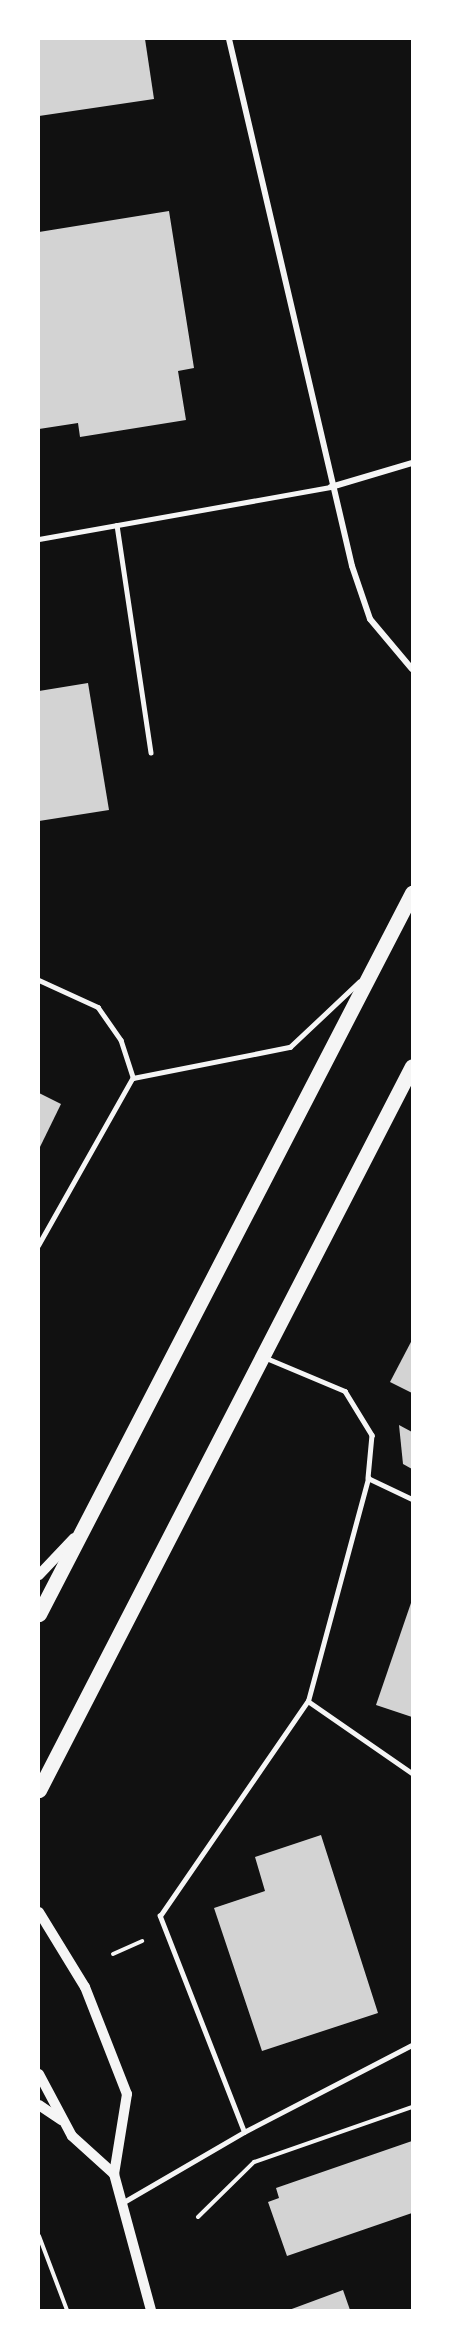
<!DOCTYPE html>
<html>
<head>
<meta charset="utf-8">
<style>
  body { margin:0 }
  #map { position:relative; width:451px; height:2349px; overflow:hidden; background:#111; font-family:Helvetica,sans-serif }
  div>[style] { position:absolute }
  .building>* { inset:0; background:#d3d3d3 }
  .path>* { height:4px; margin:-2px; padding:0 2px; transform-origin:2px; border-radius:2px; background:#f5f5f5 }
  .service>* { height:4.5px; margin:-2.25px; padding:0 2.25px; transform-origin:2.25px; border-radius:2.25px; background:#f5f5f5 }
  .minor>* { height:6px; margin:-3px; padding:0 3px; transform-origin:3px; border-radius:3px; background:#f5f5f5 }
  .tertiary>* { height:10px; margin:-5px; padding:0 5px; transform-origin:5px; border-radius:5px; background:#f5f5f5 }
  .primary>* { height:15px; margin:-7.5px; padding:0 7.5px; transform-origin:7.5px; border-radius:7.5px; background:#f5f5f5 }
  span { translate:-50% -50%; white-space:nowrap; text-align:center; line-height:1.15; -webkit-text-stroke:5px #fff; paint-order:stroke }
  .frame { position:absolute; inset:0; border:40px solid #fff; pointer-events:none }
</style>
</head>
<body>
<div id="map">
  <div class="building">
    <div style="clip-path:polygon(39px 39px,145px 39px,154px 99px,39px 116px)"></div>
    <div style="clip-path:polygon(169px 211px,194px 368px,178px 371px,186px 420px,80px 437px,78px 423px,39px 429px,39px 232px)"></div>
    <div style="clip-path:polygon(88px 683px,109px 810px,39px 821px,39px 691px)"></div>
    <div style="clip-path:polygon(39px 1093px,61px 1104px,39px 1149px)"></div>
    <div style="clip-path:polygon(412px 1340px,412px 1393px,390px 1382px)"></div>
    <div style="clip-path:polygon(399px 1425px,412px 1432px,412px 1469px,403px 1464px)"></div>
    <div style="clip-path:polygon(412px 1600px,412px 1717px,376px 1705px)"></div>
    <div style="clip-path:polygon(321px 1835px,378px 2013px,262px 2051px,214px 1908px,265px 1891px,255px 1857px)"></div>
    <div style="clip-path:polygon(412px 2141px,412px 2213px,287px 2256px,268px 2202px,279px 2198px,276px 2188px)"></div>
    <div style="clip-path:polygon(343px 2290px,350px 2310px,289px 2310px)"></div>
  </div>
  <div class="path">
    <div style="left:113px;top:1954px;width:32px;rotate:-24deg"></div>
    <div style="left:198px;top:2217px;width:78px;rotate:-44.5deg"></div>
    <div style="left:254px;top:2162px;width:167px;rotate:-19.2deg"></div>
    <div style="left:39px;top:2236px;width:79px;rotate:69.3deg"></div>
  </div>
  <div class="service">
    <div style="left:117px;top:525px;width:230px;rotate:81.5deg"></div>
    <div style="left:39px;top:539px;width:297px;rotate:-10.1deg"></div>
    <div style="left:39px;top:980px;width:65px;rotate:24.6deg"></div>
    <div style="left:98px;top:1007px;width:40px;rotate:55.1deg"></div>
    <div style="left:121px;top:1040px;width:40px;rotate:72deg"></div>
    <div style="left:133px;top:1078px;width:192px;rotate:119.4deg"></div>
    <div style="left:133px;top:1078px;width:160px;rotate:-11.2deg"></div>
    <div style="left:290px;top:1047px;width:95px;rotate:-43.3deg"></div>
    <div style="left:264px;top:1357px;width:88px;rotate:22.8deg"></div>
    <div style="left:345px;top:1391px;width:52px;rotate:58.5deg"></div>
    <div style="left:372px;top:1435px;width:43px;rotate:95.3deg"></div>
    <div style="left:308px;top:1701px;width:231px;rotate:-74.9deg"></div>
    <div style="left:368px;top:1478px;width:49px;rotate:25.5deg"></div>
    <div style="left:244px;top:2132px;width:232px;rotate:-111.3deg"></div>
    <div style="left:160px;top:1916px;width:261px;rotate:-55.5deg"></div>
    <div style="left:308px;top:1701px;width:126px;rotate:34.7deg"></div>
    <div style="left:122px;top:2203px;width:141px;rotate:-30.2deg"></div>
    <div style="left:244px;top:2132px;width:189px;rotate:-27.4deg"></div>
  </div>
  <div class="minor">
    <div style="left:229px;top:39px;width:541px;rotate:76.86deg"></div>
    <div style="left:352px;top:566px;width:56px;rotate:71.2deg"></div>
    <div style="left:370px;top:619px;width:65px;rotate:50deg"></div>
    <div style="left:331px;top:487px;width:84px;rotate:-16.5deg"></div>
  </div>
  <div class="tertiary">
    <div style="left:39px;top:1575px;width:51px;rotate:-46.6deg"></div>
    <div style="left:39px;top:1912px;width:88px;rotate:58.5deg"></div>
    <div style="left:85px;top:1987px;width:115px;rotate:68.6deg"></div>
    <div style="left:127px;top:2094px;width:81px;rotate:99.2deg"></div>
    <div style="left:114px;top:2174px;width:141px;rotate:74.8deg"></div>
    <div style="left:39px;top:2074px;width:70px;rotate:62deg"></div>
    <div style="left:72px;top:2136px;width:57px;rotate:42.1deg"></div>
    <div style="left:39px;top:2105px;width:27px;rotate:34deg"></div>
  </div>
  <div class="primary">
    <div style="left:39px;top:1614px;width:812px;rotate:-62.65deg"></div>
    <div style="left:39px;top:1790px;width:814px;rotate:-62.74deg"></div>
  </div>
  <div class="frame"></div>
</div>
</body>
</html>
